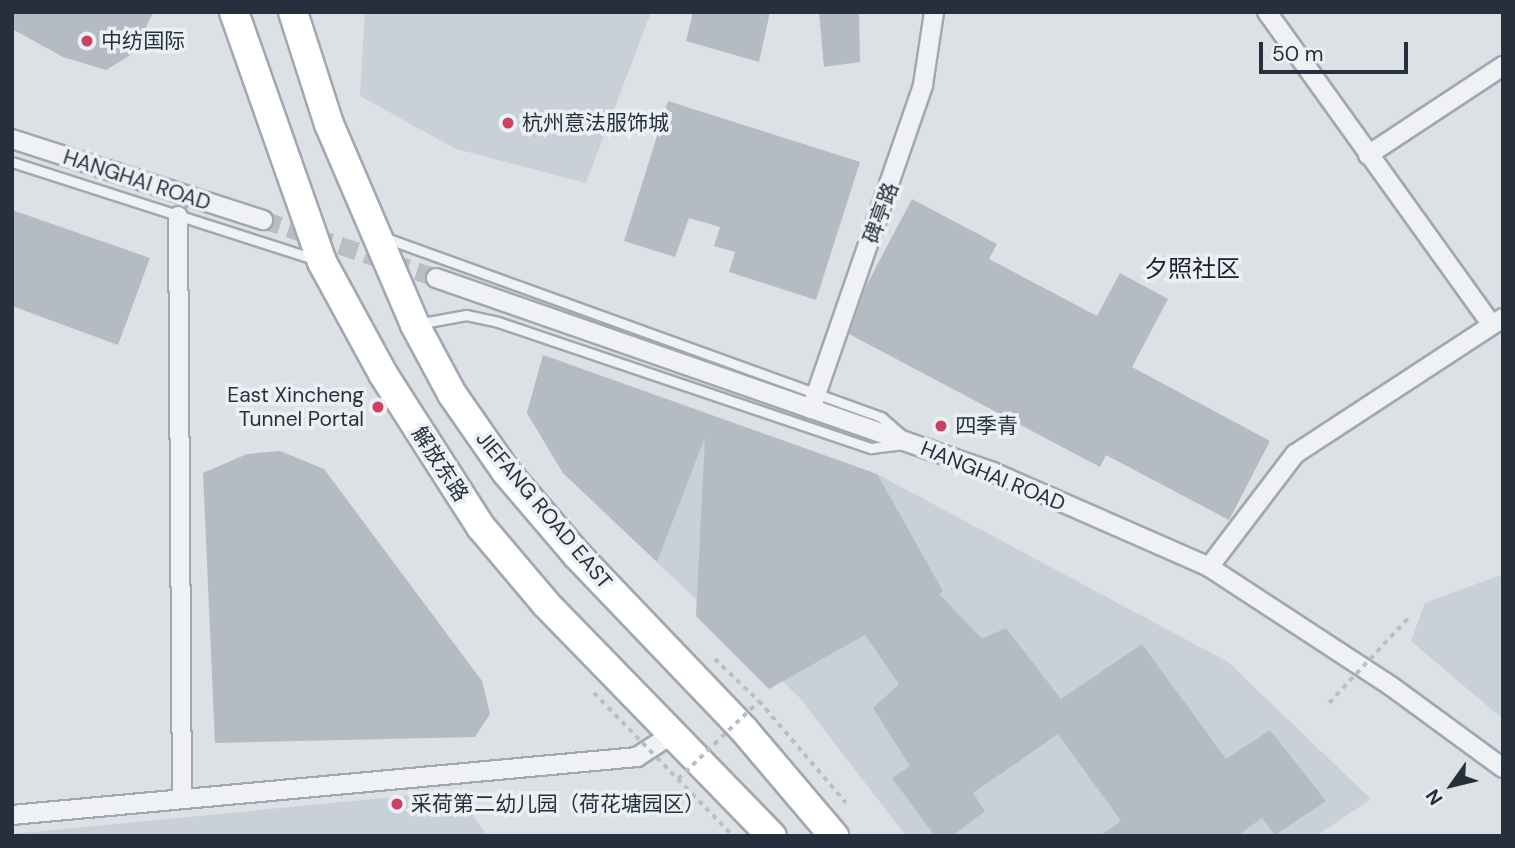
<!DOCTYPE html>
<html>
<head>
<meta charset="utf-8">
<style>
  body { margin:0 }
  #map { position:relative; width:1515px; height:848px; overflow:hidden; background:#dce1e6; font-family:"DM Sans","Noto Sans SC",sans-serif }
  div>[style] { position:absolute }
  .built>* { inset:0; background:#cad0d8 }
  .building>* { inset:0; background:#b4bbc3 }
  .street-tunnel>* { height:18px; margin-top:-9px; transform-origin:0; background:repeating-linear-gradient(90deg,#b8bec4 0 18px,transparent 0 27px) }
  .path>* { height:3.5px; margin-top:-1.75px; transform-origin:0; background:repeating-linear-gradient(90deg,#bbbfc5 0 5px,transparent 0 10px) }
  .roads { filter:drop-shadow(2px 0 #a2a8b0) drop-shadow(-2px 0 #a2a8b0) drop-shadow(0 2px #a2a8b0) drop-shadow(0 -2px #a2a8b0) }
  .lane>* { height:9px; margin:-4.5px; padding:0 4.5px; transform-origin:4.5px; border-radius:4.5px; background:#eff1f5 }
  .street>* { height:18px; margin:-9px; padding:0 9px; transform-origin:9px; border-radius:9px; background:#eff1f5 }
  .primary>* { height:28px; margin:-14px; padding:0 14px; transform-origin:14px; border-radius:14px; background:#fff }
  .path-bridge>* { height:3.5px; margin-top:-1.75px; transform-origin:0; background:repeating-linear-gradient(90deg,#bbbfc5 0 5px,transparent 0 10px) }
  .dots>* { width:19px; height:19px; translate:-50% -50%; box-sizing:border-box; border:4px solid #ebf0f4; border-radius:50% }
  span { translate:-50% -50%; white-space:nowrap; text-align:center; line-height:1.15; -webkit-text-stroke:7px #ebf0f4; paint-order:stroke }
  .poi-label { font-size:21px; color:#26303c }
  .left { translate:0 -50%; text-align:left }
  .right { translate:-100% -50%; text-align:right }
  .street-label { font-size:21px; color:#26303c }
  .quarter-label { font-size:24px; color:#19212d }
  .frame { position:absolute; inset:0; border:14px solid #26303c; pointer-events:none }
  .north { position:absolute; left:1417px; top:750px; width:70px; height:70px; -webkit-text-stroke:5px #ebf0f4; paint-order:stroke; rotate:236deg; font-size:19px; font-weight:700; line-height:28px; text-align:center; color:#26303c }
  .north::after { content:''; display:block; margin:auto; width:24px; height:32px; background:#26303c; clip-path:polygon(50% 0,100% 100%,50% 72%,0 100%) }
  .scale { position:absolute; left:1259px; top:42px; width:149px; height:32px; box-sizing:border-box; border:4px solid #26303c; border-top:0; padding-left:9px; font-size:21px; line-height:24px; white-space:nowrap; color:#26303c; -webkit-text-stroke:5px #ebf0f4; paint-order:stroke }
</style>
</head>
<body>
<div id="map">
  <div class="built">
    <div style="clip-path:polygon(365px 12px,651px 12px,586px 183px,456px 149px,360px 96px)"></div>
    <div style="clip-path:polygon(543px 355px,877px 474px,1228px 662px,1371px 799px,1316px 836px,906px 836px,799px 697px,563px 473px,527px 413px)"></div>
    <div style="clip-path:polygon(1503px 574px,1503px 719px,1411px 641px,1425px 603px)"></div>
    <div style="clip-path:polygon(457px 791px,487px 836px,12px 836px,12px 834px)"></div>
  </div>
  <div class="building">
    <div style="clip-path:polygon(12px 12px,153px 12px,134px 53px,106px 70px,63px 57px,12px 29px)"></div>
    <div style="clip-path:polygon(693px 12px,770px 12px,759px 62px,686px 41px)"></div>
    <div style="clip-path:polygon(819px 12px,859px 12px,860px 62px,824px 67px)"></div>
    <div style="clip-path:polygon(668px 101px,860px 162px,816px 300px,729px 272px,735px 252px,714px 246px,720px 227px,689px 218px,675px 257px,624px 241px)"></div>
    <div style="clip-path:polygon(912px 199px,997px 244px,989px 259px,1097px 316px,1120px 273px,1168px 299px,1132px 367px,1270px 441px,1229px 520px,1106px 455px,1100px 467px,849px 334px,865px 288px)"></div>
    <div style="clip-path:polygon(12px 210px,150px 258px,118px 345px,12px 306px)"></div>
    <div style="clip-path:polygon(543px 355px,877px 474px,943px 591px,939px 594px,982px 639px,1006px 628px,1061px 699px,1142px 644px,1226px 759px,1270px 730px,1326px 801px,1275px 835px,1262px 818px,1237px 836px,1099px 836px,1121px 821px,1058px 734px,973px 793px,985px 811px,952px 836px,935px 836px,892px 778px,910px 766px,873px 708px,899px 684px,865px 635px,769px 689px,696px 616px,705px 437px,657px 562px,563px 473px,527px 413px)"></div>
    <div style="clip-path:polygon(280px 451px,324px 469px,482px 681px,490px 714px,475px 737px,215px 743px,203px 473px,247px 454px)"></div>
  </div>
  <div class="street-tunnel">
    <div style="left:263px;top:220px;width:182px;rotate:18.5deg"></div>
  </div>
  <div class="path">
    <div style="left:715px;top:659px;width:61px;rotate:43.7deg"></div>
    <div style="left:678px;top:779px;width:78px;rotate:46deg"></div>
  </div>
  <div class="roads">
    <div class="lane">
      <div style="left:12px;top:162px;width:317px;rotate:17.8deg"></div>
      <div style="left:383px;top:237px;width:530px;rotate:19.87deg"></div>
      <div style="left:881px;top:417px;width:28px;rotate:41deg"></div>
      <div style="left:417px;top:324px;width:50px;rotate:-10.4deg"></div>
      <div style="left:466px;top:315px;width:33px;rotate:12deg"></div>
      <div style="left:498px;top:322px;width:394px;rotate:18.7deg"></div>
      <div style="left:871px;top:448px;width:31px;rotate:-7deg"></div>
    </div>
    <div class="street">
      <div style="left:1267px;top:12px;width:385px;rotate:54.3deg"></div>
      <div style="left:12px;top:139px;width:264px;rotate:17.9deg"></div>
      <div style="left:1368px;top:155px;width:162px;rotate:-33.4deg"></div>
      <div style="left:178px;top:216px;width:583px;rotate:89.61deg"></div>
      <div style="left:436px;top:278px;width:590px;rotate:19.2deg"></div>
      <div style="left:993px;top:472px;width:236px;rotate:23.7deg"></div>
      <div style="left:1209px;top:567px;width:217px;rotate:33.2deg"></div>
      <div style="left:1391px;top:686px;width:139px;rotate:36.2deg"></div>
      <div style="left:811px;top:409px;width:343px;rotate:-70.9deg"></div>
      <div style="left:923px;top:85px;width:74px;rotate:-81.4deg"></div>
      <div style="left:1209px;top:567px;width:142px;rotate:-52.7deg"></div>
      <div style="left:1295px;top:454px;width:249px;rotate:-33.2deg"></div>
      <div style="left:12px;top:815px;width:628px;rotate:-5.3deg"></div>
      <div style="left:637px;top:757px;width:44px;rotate:-33deg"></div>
    </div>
    <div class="primary">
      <div style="left:234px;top:12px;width:265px;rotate:70.6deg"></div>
      <div style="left:322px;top:262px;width:128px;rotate:61.4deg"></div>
      <div style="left:383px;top:374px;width:182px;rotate:57.4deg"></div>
      <div style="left:481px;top:527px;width:101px;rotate:49.8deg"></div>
      <div style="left:546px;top:604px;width:324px;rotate:45.8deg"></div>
      <div style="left:293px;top:12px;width:118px;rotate:72.2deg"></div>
      <div style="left:329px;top:124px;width:219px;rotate:66.8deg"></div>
      <div style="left:415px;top:325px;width:78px;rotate:61.8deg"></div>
      <div style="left:452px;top:394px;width:96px;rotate:55.2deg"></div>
      <div style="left:507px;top:473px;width:108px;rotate:49.5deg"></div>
      <div style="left:577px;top:555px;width:243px;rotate:46.3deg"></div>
      <div style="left:745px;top:731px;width:138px;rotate:49.7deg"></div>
    </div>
  </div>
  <div class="path-bridge">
    <div style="left:594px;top:693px;width:120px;rotate:45.7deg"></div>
    <div style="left:678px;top:779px;width:112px;rotate:-43.9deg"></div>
    <div style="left:759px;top:701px;width:134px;rotate:49.5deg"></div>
    <div style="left:1329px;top:703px;width:120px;rotate:-47deg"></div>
  </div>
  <div class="dots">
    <div style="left:87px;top:41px;background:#cb4163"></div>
    <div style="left:508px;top:123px;background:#cb4163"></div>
    <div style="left:378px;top:407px;background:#cb4163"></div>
    <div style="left:941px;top:426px;background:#cb4163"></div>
    <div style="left:397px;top:804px;background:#cb4163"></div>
  </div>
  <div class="poi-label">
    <span class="left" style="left:101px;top:41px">中纺国际</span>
    <span class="left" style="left:522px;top:123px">杭州意法服饰城</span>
    <span class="right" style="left:364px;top:407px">East Xincheng<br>Tunnel Portal</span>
    <span class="left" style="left:955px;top:426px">四季青</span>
    <span class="left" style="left:411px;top:804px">采荷第二幼儿园（荷花塘园区）</span>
  </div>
  <div class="street-label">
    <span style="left:137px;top:180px;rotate:18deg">HANGHAI ROAD</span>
    <span style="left:881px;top:213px;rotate:-70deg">碑亭路</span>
    <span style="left:440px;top:464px;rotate:57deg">解放东路</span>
    <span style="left:993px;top:476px;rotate:22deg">HANGHAI ROAD</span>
    <span style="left:544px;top:510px;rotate:50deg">JIEFANG ROAD EAST</span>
  </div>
  <div class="quarter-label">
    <span style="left:1192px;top:269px">夕照社区</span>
  </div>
  <div class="frame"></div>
  <div class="north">N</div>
  <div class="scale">50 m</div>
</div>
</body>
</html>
